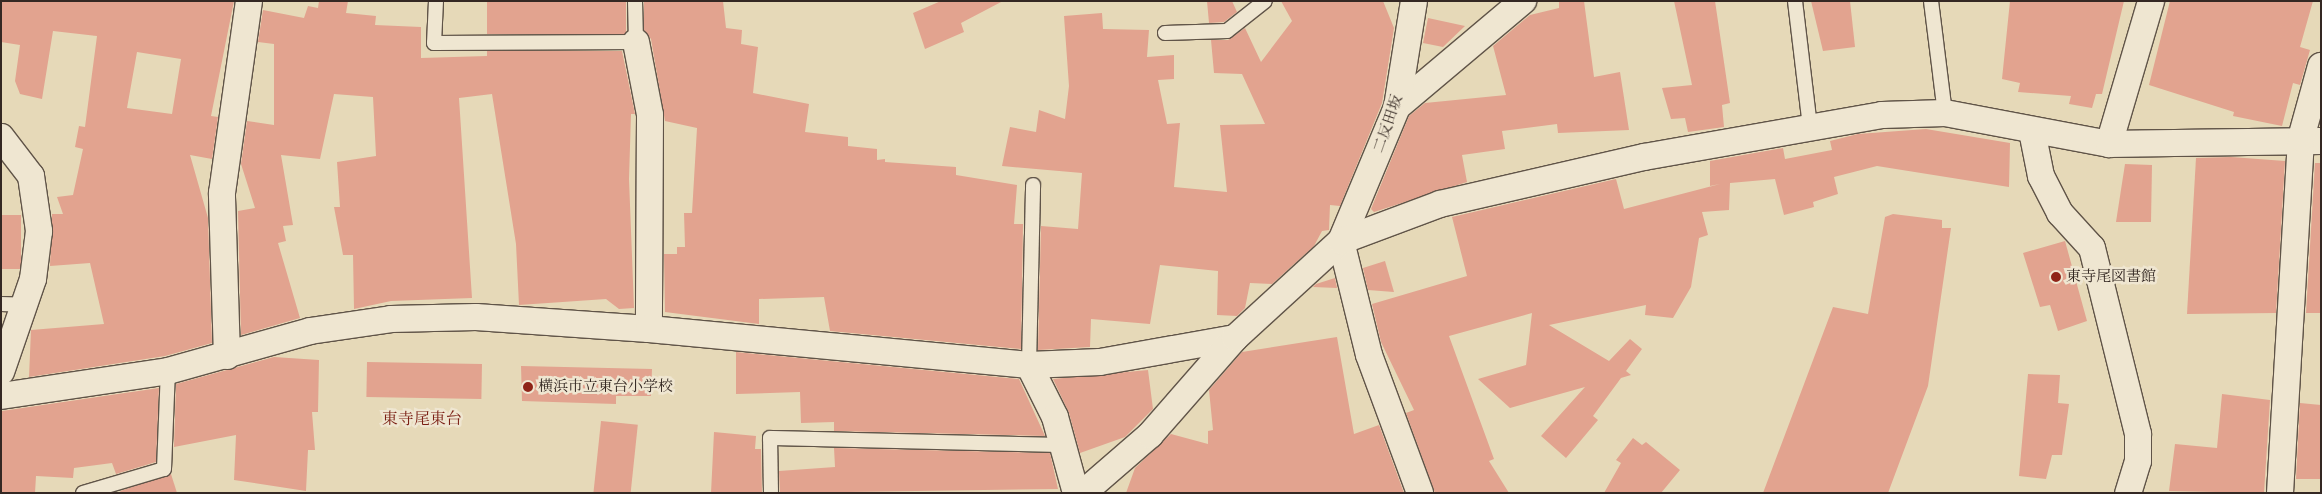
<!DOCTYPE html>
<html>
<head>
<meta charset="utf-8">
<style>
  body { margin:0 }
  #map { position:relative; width:2322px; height:494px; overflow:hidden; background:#e6d9b8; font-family:"IM FELL Great Primer","Noto Serif JP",serif }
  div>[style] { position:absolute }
  .building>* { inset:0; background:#e2a38f; transform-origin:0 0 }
  .roads { filter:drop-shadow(1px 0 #605448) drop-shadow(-1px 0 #605448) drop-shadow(0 1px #605448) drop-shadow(0 -1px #605448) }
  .lane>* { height:14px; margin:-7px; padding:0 7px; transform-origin:7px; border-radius:7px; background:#efe6d1 }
  .street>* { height:26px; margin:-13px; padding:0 13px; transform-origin:13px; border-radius:13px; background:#efe6d1 }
  .dots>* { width:14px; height:14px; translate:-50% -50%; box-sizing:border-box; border:2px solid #efe6d1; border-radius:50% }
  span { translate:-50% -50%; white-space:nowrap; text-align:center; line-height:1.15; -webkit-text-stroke:5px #efe6d1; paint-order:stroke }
  .street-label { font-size:15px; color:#342823 }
  .poi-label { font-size:15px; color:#342823 }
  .left { translate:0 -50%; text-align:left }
  .neighbourhood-label { font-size:16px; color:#7a1f14 }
  .frame { position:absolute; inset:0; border:2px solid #342823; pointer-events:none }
</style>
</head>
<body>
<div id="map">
  <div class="building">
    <div style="clip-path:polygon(evenodd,1px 1px,234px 1px,211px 116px,218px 117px,212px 159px,190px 155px,208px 218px,212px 343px,165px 356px,29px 377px,31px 330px,104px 324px,90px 263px,50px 266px,52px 214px,63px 214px,57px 197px,73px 195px,83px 149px,75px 147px,79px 126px,85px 127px,97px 36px,53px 31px,42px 99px,20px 94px,15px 81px,20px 45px,1px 42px,1px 1px,137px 52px,181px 59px,172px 114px,127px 108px,137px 52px)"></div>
    <div style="clip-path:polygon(319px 1px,348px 1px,346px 13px,376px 16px,375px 25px,421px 27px,421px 58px,487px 56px,487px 51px,622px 51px,635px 114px,631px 114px,629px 179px,634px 308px,619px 309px,606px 299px,519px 305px,516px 244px,492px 94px,459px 98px,472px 298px,391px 301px,354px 309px,353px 255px,343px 255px,334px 207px,340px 207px,337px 162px,376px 156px,373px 97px,334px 94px,320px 159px,281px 155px,293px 225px,283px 226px,286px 241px,278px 243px,300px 318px,241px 335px,238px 211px,255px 208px,241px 164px,247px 121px,274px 125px,274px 44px,258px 42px,263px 10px,304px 18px,308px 6px,318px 8px)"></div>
    <div style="left:487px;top:1px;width:139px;height:33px"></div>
    <div style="clip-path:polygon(644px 1px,723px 1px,726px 28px,742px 30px,741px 44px,758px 47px,753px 93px,809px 104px,805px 132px,848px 137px,848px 146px,877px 149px,877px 160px,885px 159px,885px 162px,956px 167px,956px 175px,1017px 185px,1014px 224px,1023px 224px,1021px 349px,830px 331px,824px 297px,759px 299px,759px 324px,665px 312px,664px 254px,677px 254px,677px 247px,685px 247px,684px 213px,692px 213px,697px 128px,665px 121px,651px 39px,644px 30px)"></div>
    <div style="clip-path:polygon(941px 1px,1003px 1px,961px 23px,964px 32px,925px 49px,913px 13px)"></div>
    <div style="clip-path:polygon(1207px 1px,1232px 1px,1237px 12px,1224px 22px,1209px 23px)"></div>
    <div style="clip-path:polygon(1281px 1px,1383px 1px,1394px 28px,1382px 103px,1340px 206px,1330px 205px,1329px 230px,1322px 231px,1314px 246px,1272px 284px,1250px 283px,1245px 308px,1237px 316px,1217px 315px,1218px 271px,1160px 265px,1150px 324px,1091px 319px,1090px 347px,1038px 350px,1041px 226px,1078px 229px,1082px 173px,1002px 166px,1010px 127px,1036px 132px,1039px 110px,1065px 119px,1069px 86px,1064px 16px,1102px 13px,1103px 29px,1149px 30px,1147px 57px,1174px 55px,1174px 79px,1158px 80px,1167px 124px,1180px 123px,1174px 187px,1227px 192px,1220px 125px,1265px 124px,1242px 74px,1214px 73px,1211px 40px,1228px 40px,1245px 28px,1261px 62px,1292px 21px)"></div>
    <div style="clip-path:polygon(1559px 1px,1584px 1px,1594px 77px,1620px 72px,1629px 130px,1558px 133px,1557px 124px,1502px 131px,1505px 149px,1462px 155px,1467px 182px,1374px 212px,1371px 209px,1409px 116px,1425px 103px,1506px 95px,1493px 46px,1530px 15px,1559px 8px)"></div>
    <div style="clip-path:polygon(1674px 1px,1715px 1px,1730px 103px,1722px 105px,1724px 127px,1688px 132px,1685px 118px,1671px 119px,1662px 88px,1692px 85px)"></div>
    <div style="clip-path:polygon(1811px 1px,1850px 1px,1855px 47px,1823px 51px)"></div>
    <div style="clip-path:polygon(2010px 1px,2124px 1px,2102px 94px,2096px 94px,2092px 108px,2069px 104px,2071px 96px,2018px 92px,2020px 83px,2002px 79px)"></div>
    <div style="clip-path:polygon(2170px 1px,2313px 1px,2300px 47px,2310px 50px,2300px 85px,2293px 83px,2282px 126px,2233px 116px,2234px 112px,2149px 85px)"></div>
    <div style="clip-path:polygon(1428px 18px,1465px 26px,1443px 47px,1423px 43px)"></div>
    <div style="clip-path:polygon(1926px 129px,2010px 143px,2009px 187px,1877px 166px,1834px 177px,1838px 194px,1813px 202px,1814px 207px,1784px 215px,1775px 179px,1730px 183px,1729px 210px,1702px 212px,1708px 235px,1699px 238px,1691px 287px,1673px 318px,1645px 315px,1646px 305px,1549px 325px,1609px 361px,1630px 339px,1642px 349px,1626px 371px,1631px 375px,1621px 378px,1593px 416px,1598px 420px,1566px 458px,1541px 436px,1585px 387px,1510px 408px,1478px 379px,1526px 365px,1532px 313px,1449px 336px,1494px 459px,1489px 461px,1509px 493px,1435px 493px,1406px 413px,1414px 410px,1381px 342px,1372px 304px,1467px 276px,1452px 217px,1616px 179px,1624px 209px,1720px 184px,1710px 186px,1710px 161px,1783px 148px,1785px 159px,1832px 150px,1830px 141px,1858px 134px)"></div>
    <div style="clip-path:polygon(2231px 157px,2285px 161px,2276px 313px,2187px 314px,2196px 158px)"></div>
    <div style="clip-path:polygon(2315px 163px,2321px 163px,2321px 313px,2306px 313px)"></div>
    <div style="clip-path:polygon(2125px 164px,2152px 165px,2151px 222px,2116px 222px)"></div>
    <div style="clip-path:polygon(1893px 214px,1942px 220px,1942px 228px,1951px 228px,1928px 386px,1888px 493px,1763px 493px,1833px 307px,1868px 314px,1885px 217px)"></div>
    <div style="left:1px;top:215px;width:20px;height:54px"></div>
    <div style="clip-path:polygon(2065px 241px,2087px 321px,2058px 331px,2050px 305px,2040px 307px,2023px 253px)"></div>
    <div style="clip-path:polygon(1385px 261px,1394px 292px,1368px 290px,1363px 268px)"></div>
    <div style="clip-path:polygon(1335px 278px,1337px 288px,1313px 287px,1316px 284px)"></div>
    <div style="clip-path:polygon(1337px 337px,1354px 434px,1379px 425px,1404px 493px,1126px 493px,1135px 468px,1171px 434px,1208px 444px,1208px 431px,1213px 430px,1209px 390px,1242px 352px)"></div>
    <div style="clip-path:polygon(736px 352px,1019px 379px,1045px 436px,834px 431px,834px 422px,801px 423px,800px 392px,736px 394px)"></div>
    <div style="clip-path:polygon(274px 357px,319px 360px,318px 412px,312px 412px,315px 450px,308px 450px,306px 491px,234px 480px,236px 435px,174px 447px,176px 384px)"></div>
    <div style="left:367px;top:362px;width:115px;height:35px;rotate:1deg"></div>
    <div style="clip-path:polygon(521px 366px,652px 369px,651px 396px,616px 396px,616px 404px,522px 401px)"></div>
    <div style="clip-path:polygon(1148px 370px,1153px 409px,1125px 437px,1080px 453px,1069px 413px,1053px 379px)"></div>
    <div style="clip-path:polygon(2028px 374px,2060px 375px,2058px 403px,2069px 404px,2062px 455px,2052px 455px,2046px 479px,2019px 476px)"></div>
    <div style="clip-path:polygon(159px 388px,156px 462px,116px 474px,112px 463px,74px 468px,73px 478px,36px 476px,35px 493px,1px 493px,2px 411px)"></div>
    <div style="clip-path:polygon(2222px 394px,2270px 400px,2264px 493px,2169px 491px,2175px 444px,2217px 448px)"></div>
    <div style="clip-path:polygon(2300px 403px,2321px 405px,2321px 479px,2296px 479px)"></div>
    <div style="left:601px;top:421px;width:37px;height:72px;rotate:6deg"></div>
    <div style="clip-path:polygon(714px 432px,756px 436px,755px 449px,761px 449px,762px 493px,711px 493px)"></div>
    <div style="clip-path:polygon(1633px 438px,1642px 445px,1646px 442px,1680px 470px,1661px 493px,1604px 493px,1621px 463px,1616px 460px)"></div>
    <div style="clip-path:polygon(834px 448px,1050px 453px,1058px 489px,780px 493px,779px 471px,835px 467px)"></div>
    <div style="clip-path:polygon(171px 474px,177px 493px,121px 493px,120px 491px)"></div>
  </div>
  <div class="roads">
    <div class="lane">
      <div style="left:436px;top:1px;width:42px;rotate:92.7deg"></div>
      <div style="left:434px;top:43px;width:202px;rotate:-0.3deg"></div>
      <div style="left:636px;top:42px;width:41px;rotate:-91.4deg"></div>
      <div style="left:1795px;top:1px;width:127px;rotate:83.2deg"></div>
      <div style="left:1931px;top:1px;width:113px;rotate:82.9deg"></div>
      <div style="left:1165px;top:33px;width:62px;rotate:-1.8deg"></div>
      <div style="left:1227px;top:31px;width:48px;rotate:-38.3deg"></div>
      <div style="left:1px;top:304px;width:24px;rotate:2deg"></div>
      <div style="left:1029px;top:365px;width:180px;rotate:-88.7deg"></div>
      <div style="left:83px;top:493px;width:84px;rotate:-16.5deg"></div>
      <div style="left:164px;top:469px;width:98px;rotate:-87.7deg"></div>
      <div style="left:771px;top:493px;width:55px;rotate:-91deg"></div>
      <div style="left:770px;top:438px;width:293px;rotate:1.4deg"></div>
    </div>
    <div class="street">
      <div style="left:636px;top:42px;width:74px;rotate:79.1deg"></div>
      <div style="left:650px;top:115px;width:214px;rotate:90.3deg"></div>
      <div style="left:1397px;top:107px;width:165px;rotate:-40.1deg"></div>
      <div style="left:2032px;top:131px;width:46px;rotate:78.7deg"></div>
      <div style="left:2041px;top:176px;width:42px;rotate:62.8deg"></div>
      <div style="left:2060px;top:213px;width:47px;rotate:47.6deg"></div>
      <div style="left:2092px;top:248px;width:192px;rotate:76.1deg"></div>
      <div style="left:2138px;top:434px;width:27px;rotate:90deg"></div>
      <div style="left:2138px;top:461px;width:34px;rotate:107deg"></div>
      <div style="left:1px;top:137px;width:49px;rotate:52.4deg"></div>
      <div style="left:31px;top:176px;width:56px;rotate:81.7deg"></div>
      <div style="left:39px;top:231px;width:48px;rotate:97.1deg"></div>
      <div style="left:33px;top:279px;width:98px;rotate:109deg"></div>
      <div style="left:2109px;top:144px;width:149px;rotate:-73.6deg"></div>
      <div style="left:1341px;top:241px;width:117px;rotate:76.2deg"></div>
      <div style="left:1369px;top:355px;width:147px;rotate:69.7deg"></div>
      <div style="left:1341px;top:241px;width:145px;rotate:-67.3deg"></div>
      <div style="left:1397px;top:107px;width:107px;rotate:-80.9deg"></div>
      <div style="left:227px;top:356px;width:163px;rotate:-91.8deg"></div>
      <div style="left:222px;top:193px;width:194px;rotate:-82deg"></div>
      <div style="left:1029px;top:365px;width:58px;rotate:63.4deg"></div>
      <div style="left:1055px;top:417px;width:79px;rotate:74.6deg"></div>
      <div style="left:1px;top:396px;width:169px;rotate:-8.5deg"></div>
      <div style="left:168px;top:371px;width:148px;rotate:-15.7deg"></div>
      <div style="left:310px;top:331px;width:82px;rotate:-8.4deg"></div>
      <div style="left:391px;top:319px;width:85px;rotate:-1.3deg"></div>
      <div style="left:476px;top:317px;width:173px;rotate:4deg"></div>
      <div style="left:649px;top:329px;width:382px;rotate:5.4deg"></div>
      <div style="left:1029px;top:365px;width:71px;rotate:-2.4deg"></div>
      <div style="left:1100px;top:362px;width:137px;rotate:-10.1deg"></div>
      <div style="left:1083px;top:493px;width:89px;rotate:-40.9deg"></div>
      <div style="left:1150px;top:435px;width:129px;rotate:-48.8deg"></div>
      <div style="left:1235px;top:338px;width:144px;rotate:-42.5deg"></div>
      <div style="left:1341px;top:241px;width:106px;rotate:-20.5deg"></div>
      <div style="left:1440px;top:204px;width:209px;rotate:-13deg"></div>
      <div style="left:1644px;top:157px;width:242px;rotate:-10deg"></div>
      <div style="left:1882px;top:115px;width:63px;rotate:-1.8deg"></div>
      <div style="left:1945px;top:113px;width:167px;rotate:10.7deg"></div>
      <div style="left:2109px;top:144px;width:212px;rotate:-0.8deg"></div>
      <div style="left:2280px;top:493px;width:356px;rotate:-86.6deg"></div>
      <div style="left:2301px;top:138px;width:75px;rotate:-74.5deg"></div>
    </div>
  </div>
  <div class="dots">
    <div style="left:2056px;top:277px;background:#8f2418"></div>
    <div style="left:528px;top:387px;background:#8f2418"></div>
  </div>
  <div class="street-label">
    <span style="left:1388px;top:124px;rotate:-71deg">二反田坂</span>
  </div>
  <div class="poi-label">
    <span class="left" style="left:2066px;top:277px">東寺尾図書館</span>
    <span class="left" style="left:538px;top:387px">横浜市立東台小学校</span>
  </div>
  <div class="neighbourhood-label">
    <span style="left:422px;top:419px">東寺尾東台</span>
  </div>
  <div class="frame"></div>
</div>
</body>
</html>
